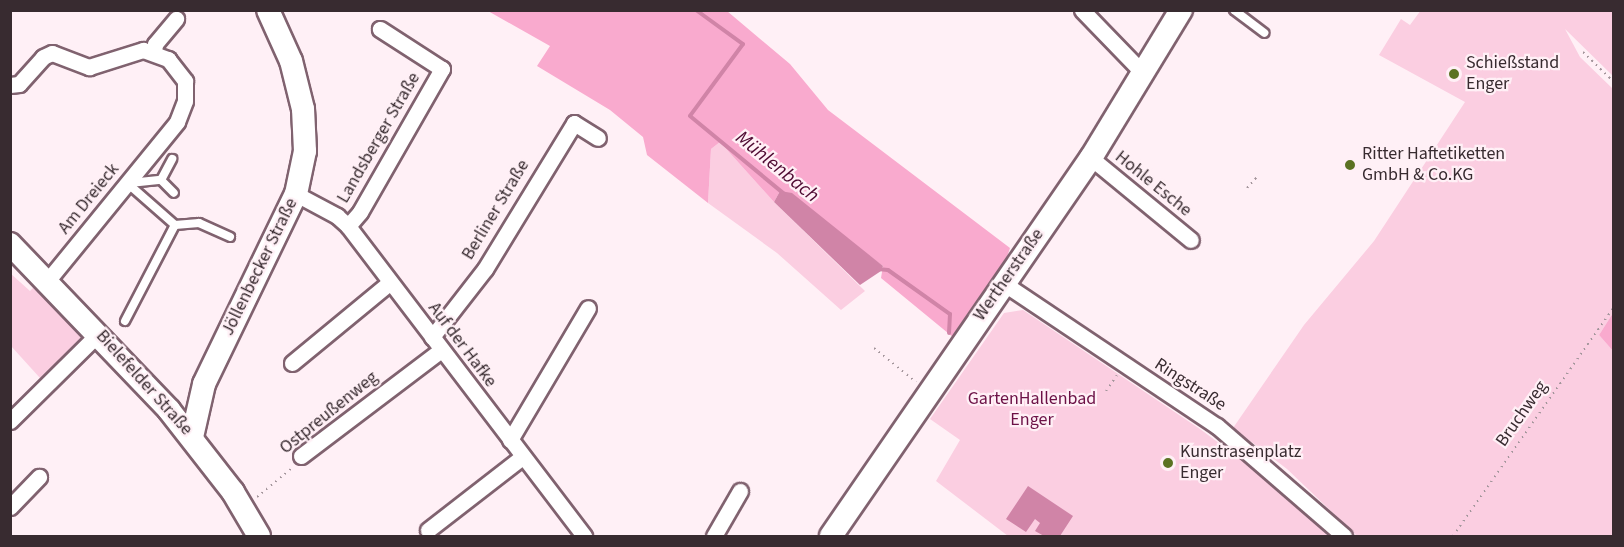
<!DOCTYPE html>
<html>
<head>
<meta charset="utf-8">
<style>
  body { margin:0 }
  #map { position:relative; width:1624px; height:547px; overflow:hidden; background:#fff0f6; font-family:"Source Sans 3",sans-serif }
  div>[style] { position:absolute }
  .green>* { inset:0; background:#fbcee1 }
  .forest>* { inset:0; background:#f9aace }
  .water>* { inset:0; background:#d084a7 }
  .stream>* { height:4px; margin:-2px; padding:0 2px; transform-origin:2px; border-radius:2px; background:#d084a7 }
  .path>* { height:2px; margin-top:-1px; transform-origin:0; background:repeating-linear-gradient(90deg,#a3959b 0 1.5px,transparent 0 6px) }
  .roads { filter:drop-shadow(2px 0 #80626f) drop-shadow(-2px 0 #80626f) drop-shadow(0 2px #80626f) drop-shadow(0 -2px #80626f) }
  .service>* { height:8px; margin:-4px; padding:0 4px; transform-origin:4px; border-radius:4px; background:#fff }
  .minor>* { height:15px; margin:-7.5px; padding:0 7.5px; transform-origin:7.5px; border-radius:7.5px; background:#fff }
  .secondary>* { height:22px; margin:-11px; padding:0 11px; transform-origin:11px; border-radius:11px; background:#fff }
  .dots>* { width:16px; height:16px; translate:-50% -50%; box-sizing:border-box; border:3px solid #fff0f6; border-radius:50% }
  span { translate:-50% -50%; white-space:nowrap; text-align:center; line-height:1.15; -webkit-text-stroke:4.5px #fff0f6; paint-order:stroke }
  .poi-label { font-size:18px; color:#382b30 }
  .left { translate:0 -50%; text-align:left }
  .street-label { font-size:18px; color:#382b30 }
  .park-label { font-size:18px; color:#6c1146 }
  .water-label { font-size:20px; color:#4f0a32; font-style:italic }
  .frame { position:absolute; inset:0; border:12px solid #382b30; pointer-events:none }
</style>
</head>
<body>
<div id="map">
  <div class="green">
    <div style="clip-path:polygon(1421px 10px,1613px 11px,1613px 76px,1565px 29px,1580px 57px,1613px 89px,1613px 313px,1599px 335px,1613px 351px,1613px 536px,1357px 536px,1287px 469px,1233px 428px,1304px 325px,1374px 241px,1465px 102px,1379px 55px,1401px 19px,1410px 25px)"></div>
    <div style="clip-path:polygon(720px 142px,774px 202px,865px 291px,841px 310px,777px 253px,708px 203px,711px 149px)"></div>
    <div style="clip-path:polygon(10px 273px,30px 291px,34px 287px,84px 336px,40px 378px,11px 346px)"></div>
    <div style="clip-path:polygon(1023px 310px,1200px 429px,1274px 484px,1328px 536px,1008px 536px,936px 481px,960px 440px,930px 419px,1004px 313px)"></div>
  </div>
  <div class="forest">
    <div style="clip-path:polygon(488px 11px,727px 11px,790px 64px,828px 110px,1010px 248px,1003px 269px,954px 338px,881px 278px,883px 266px,780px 191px,774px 202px,720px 142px,711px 149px,708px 203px,647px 155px,643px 137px,610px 110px,537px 66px,550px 46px)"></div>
    <div style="clip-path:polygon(1613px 313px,1614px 313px,1613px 351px,1599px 335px)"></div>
  </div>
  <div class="water">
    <div style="clip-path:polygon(780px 191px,792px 193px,883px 266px,881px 271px,860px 285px,774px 202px)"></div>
    <div style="clip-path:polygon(1028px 486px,1073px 516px,1060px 536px,1044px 536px,1035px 531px,1040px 523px,1035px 519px,1026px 532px,1006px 519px)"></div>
  </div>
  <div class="stream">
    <div style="left:696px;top:10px;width:58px;rotate:35.9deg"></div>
    <div style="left:743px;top:44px;width:89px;rotate:126.4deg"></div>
    <div style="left:690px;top:116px;width:121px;rotate:39.6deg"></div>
    <div style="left:878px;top:269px;width:10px;rotate:6deg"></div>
    <div style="left:888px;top:270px;width:76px;rotate:35.4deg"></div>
    <div style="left:950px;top:314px;width:19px;rotate:93deg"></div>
  </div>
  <div class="path">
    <div style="left:1583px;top:52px;width:43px;rotate:44.1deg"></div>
    <div style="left:1247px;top:188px;width:15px;rotate:-48deg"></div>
    <div style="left:874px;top:348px;width:54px;rotate:39deg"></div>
    <div style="left:1106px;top:391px;width:19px;rotate:-55deg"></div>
    <div style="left:257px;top:497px;width:45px;rotate:-39.6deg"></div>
    <div style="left:1453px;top:536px;width:280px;rotate:-54.9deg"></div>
  </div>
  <div class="roads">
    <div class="service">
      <div style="left:1234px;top:10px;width:38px;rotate:37deg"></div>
      <div style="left:161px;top:180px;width:18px;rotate:45deg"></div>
      <div style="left:130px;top:183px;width:31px;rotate:-6deg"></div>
      <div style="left:161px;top:180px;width:24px;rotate:-62deg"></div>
      <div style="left:175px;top:225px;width:24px;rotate:-5deg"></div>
      <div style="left:199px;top:223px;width:34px;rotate:24deg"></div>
      <div style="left:125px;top:321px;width:108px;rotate:-62.5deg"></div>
      <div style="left:175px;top:225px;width:64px;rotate:-138.8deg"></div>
    </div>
    <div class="minor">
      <div style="left:1082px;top:10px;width:89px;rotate:45.9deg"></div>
      <div style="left:154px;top:52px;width:8px;rotate:-83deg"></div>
      <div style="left:155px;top:44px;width:33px;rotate:-50deg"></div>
      <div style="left:10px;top:85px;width:9px;rotate:-6deg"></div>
      <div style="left:19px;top:84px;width:36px;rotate:-48deg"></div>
      <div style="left:43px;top:57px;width:10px;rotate:-24deg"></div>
      <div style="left:52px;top:53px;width:40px;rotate:21deg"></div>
      <div style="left:89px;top:67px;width:57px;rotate:-17.5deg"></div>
      <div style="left:143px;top:50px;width:27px;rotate:20deg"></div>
      <div style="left:168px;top:59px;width:28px;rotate:52deg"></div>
      <div style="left:185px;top:81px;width:20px;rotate:90deg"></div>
      <div style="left:185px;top:101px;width:22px;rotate:111deg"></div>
      <div style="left:177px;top:122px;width:204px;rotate:129.2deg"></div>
      <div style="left:1091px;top:158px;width:129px;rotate:39.4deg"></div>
      <div style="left:296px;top:194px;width:47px;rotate:28.2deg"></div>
      <div style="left:337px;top:216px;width:15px;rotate:42deg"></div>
      <div style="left:348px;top:226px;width:390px;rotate:52.7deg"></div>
      <div style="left:348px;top:226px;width:18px;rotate:-49deg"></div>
      <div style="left:360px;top:212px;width:165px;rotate:-60.2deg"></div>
      <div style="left:442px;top:69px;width:74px;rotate:-147.2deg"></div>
      <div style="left:1003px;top:283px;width:257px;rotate:33.8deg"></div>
      <div style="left:1217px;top:426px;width:168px;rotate:40.9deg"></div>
      <div style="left:432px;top:337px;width:86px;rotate:-52.1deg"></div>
      <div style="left:485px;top:269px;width:171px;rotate:-58.6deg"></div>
      <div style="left:574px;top:123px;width:28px;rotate:32deg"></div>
      <div style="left:292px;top:363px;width:126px;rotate:-39.5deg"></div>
      <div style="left:10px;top:421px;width:125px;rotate:-44.7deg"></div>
      <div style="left:510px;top:440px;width:153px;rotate:-59.4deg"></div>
      <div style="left:301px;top:456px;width:176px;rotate:-37.1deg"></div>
      <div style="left:10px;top:507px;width:42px;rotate:-46deg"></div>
      <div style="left:428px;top:530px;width:119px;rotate:-37.8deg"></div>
      <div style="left:714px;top:536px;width:52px;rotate:-60deg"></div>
    </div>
    <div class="secondary">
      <div style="left:10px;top:244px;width:230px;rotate:46.2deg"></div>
      <div style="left:169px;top:410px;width:104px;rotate:52deg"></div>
      <div style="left:233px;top:492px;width:51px;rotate:59.4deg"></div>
      <div style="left:192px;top:437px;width:54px;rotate:-77.2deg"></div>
      <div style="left:204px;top:384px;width:211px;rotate:-64.2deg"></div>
      <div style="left:296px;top:194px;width:44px;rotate:-78.2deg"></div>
      <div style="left:305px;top:151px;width:42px;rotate:-92.7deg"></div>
      <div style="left:303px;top:109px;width:49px;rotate:-104deg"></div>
      <div style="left:291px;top:61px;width:56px;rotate:-114.3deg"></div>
      <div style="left:831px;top:536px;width:459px;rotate:-55.5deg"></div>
      <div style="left:1091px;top:158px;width:173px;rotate:-58.7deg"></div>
    </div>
  </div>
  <div class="dots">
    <div style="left:1454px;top:74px;background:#5b7222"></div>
    <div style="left:1350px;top:165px;background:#5b7222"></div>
    <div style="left:1168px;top:463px;background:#5b7222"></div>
  </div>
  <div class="poi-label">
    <span class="left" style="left:1466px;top:74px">Schießstand<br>Enger</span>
    <span class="left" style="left:1362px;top:165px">Ritter Haftetiketten<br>GmbH &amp; Co.KG</span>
    <span class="left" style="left:1180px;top:463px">Kunstrasenplatz<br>Enger</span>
  </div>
  <div class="street-label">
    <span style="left:379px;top:138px;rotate:-60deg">Landsberger Straße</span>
    <span style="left:1153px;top:184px;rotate:39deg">Hohle Esche</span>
    <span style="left:89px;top:199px;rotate:-51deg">Am Dreieck</span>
    <span style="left:496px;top:210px;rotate:-59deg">Berliner Straße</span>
    <span style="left:260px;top:267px;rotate:-64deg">Jöllenbecker Straße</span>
    <span style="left:1009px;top:275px;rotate:-55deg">Wertherstraße</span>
    <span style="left:462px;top:345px;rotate:53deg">Auf der Hafke</span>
    <span style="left:144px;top:383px;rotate:48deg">Bielefelder Straße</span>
    <span style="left:1190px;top:385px;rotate:33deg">Ringstraße</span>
    <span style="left:329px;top:413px;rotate:-39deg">Ostpreußenweg</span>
    <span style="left:1522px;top:414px;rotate:-55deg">Bruchweg</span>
  </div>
  <div class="park-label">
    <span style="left:1032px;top:410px">GartenHallenbad<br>Enger</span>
  </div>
  <div class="water-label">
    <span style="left:777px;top:167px;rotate:39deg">Mühlenbach</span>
  </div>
  <div class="frame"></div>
</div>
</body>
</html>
